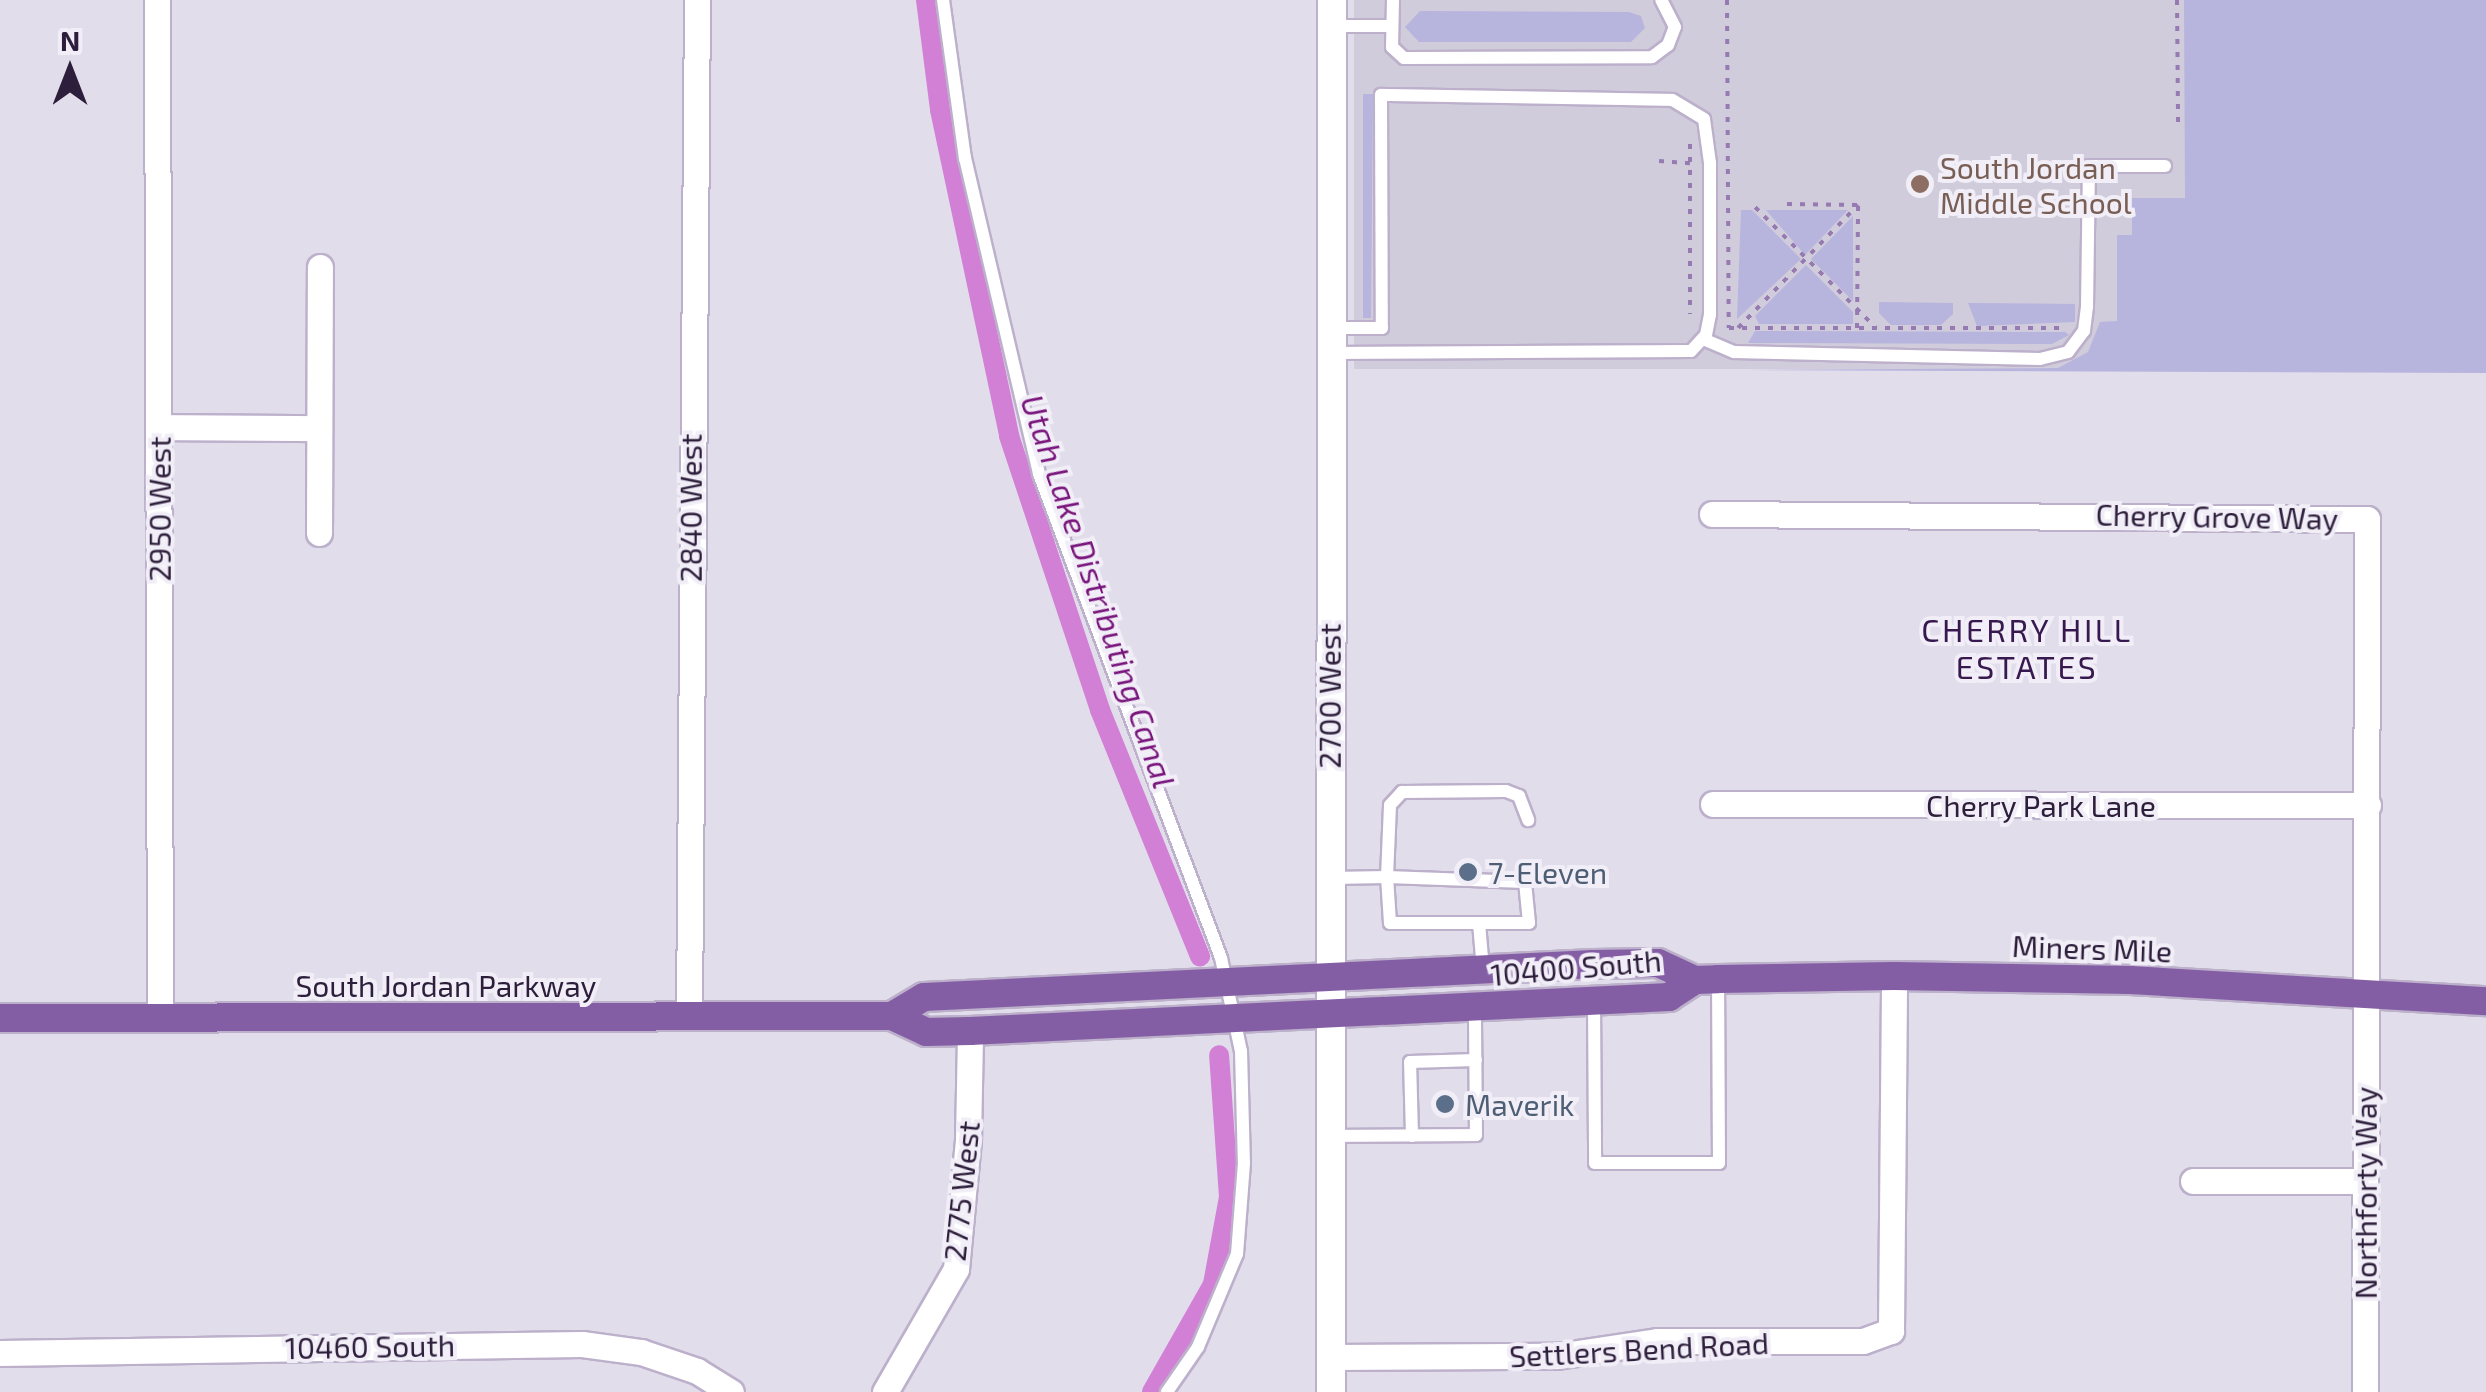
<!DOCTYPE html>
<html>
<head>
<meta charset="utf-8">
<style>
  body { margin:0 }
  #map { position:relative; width:2486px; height:1392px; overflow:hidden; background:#e2ddeb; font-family:"Exo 2",sans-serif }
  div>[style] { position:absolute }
  .built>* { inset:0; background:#d1ccdb; transform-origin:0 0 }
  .green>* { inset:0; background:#b7b4de }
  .canal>* { height:20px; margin:-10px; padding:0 10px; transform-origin:10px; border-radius:10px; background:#d180d5 }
  .path>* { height:4px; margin-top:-2px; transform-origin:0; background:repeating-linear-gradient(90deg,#957bb1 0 5px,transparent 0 13px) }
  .roads { filter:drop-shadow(2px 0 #bcb0cb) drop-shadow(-2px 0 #bcb0cb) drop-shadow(0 2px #bcb0cb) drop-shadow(0 -2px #bcb0cb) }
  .service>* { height:12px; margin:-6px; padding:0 6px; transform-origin:6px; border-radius:6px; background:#fff }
  .minor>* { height:25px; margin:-12.5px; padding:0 12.5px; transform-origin:12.5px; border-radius:12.5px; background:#fff }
  .secondary>* { height:28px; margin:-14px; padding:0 14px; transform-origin:14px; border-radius:14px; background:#fff }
  .primary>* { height:28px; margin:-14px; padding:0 14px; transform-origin:14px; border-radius:14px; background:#845ea4 }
  .dots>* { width:28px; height:28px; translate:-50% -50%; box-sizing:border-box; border:5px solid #f1eef7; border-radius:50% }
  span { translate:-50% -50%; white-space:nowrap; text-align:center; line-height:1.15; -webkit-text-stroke:8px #f1eef7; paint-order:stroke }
  .education-label { font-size:30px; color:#785e54 }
  .left { translate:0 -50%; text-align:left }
  .street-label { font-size:30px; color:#2d1e3b }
  .service-label { font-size:30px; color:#4e5e75 }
  .water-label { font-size:32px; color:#78147b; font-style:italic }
  .neighbourhood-label { font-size:32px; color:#37194f; letter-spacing:2.5px }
  .north { position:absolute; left:20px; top:20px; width:100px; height:100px; -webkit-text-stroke:8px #f1eef7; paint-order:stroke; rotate:0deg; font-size:28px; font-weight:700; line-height:40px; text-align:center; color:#2d1e3b }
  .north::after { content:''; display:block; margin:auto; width:35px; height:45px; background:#2d1e3b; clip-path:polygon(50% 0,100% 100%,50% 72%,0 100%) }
</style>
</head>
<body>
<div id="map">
  <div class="built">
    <div style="left:1354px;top:0;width:1132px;height:369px"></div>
  </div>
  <div class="green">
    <div style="clip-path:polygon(2184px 0,2486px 0,2486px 373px,1746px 370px,2058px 368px,2088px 352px,2100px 322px,2117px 321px,2117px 235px,2132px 235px,2132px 198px,2185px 198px)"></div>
    <div style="clip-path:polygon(1420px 11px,1629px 12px,1641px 16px,1645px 28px,1631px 42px,1419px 42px,1405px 27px)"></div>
    <div style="clip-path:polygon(1363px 94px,1373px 94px,1371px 318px,1363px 318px)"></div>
    <div style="clip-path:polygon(1741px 210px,1752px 210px,1801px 259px,1737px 319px)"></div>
    <div style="clip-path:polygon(1766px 210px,1848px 210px,1805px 255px)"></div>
    <div style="clip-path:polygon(1853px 216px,1853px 301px,1811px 259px)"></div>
    <div style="clip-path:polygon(1806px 265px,1853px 312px,1853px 324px,1759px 324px,1755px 316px)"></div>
    <div style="clip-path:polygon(1879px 302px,1953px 303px,1953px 314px,1941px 325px,1891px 325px,1879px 313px)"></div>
    <div style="clip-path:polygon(1968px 303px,2075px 304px,2075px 322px,1977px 326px)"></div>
    <div style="clip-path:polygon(1755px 331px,2065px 332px,2069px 335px,2052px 344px,1748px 343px)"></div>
  </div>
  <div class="canal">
    <div style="left:926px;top:0;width:111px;rotate:82.7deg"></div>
    <div style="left:940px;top:110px;width:333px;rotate:78deg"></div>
    <div style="left:1009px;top:436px;width:289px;rotate:71.6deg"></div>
    <div style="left:1100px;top:710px;width:266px;rotate:67.9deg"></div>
    <div style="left:1152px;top:1392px;width:124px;rotate:-60.5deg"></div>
    <div style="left:1213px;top:1284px;width:88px;rotate:-79.6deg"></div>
    <div style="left:1229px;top:1197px;width:142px;rotate:-94deg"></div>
  </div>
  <div class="path">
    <div style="left:1727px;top:0;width:328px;rotate:89.7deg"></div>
    <div style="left:1729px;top:328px;width:337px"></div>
    <div style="left:2177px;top:0;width:123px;rotate:89.5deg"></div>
    <div style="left:1690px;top:144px;width:170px;rotate:90deg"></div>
    <div style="left:1659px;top:161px;width:31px;rotate:4deg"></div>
    <div style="left:1787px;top:204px;width:71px;rotate:0.8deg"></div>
    <div style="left:1755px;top:207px;width:171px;rotate:45deg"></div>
    <div style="left:1738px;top:328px;width:172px;rotate:-45.7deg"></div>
    <div style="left:1857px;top:328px;width:123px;rotate:-89.5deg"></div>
  </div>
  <div class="roads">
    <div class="service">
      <div style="left:943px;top:0;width:160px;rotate:82.1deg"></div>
      <div style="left:965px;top:158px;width:325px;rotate:76.8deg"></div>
      <div style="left:1039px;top:474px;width:517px;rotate:69.39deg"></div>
      <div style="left:1221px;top:958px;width:95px;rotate:77.9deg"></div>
      <div style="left:1241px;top:1051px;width:112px;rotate:88.5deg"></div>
      <div style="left:1244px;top:1163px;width:91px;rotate:94.4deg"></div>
      <div style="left:1237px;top:1254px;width:101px;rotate:112.8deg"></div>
      <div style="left:1198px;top:1347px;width:55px;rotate:124.6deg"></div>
      <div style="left:1393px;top:0;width:47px;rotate:91.2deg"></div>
      <div style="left:1392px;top:47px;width:16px;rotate:43deg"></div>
      <div style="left:1404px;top:58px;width:248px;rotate:-0.2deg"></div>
      <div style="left:1652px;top:57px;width:20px;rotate:-37deg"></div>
      <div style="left:1668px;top:45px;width:19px;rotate:-69deg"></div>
      <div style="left:1675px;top:27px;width:30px;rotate:-117deg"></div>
      <div style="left:1332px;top:26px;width:60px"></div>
      <div style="left:1703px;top:339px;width:34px;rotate:23deg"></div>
      <div style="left:1734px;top:352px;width:306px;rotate:1.3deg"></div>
      <div style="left:2040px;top:359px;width:29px;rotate:-14deg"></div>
      <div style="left:2068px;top:352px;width:26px;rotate:-53deg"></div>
      <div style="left:2084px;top:331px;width:24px;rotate:-83deg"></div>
      <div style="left:2087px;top:307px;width:141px;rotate:-89.2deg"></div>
      <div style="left:2089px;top:166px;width:76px"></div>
      <div style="left:1331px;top:353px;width:360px;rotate:-0.3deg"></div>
      <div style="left:1691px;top:351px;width:22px;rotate:-47deg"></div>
      <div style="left:1706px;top:335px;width:20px;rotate:-79deg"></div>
      <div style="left:1710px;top:315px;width:152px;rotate:-90deg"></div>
      <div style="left:1710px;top:163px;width:44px;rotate:-97.8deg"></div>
      <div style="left:1704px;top:119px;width:37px;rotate:-149deg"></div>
      <div style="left:1672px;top:100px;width:291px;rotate:-179deg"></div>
      <div style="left:1381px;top:95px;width:233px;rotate:89.8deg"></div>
      <div style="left:1382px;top:328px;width:50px;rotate:180deg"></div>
      <div style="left:1331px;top:878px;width:56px;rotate:-1deg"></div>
      <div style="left:1387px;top:877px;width:138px;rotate:2.1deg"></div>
      <div style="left:1525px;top:882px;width:41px;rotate:84.4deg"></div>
      <div style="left:1529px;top:923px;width:139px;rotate:180deg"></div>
      <div style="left:1390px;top:923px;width:46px;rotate:-93.7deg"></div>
      <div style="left:1387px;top:877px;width:72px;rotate:-87.6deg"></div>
      <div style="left:1390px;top:805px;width:18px;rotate:-47deg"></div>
      <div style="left:1402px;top:792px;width:104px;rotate:-0.6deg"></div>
      <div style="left:1506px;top:791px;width:14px;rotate:21deg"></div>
      <div style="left:1519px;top:796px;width:26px;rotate:69deg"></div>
      <div style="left:1479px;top:923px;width:47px;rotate:85.1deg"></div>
      <div style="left:1594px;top:1002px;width:161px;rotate:89.6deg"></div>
      <div style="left:1595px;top:1163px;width:124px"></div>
      <div style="left:1719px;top:1163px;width:184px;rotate:-90.3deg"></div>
      <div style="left:1329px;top:1136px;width:147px;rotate:-0.4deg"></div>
      <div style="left:1476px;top:1135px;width:126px;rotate:-90.5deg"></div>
      <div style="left:1412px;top:1136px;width:74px;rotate:-91.5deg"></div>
      <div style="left:1410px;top:1062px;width:66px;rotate:-1.7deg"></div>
    </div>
    <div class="minor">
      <div style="left:157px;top:0;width:1017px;rotate:89.83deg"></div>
      <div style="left:159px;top:427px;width:160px;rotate:0.4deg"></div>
      <div style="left:1712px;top:514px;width:655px;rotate:0.44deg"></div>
      <div style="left:2367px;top:519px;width:873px;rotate:90.13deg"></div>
      <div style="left:319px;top:533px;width:266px;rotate:-89.8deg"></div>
      <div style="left:1713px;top:804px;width:655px;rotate:0.09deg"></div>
      <div style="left:689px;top:1017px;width:1017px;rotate:-89.55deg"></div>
      <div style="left:2193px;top:1181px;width:172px"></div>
      <div style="left:0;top:1353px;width:582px;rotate:-0.89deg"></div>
      <div style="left:582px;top:1344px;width:60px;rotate:7.7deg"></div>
      <div style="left:641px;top:1352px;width:59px;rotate:18.7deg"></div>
      <div style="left:697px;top:1371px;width:40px;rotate:32deg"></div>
      <div style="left:1331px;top:1357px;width:226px;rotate:-0.3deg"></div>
      <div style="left:1557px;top:1356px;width:101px;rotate:-8.5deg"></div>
      <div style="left:1657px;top:1341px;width:206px"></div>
      <div style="left:1863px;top:1341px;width:30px;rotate:-20deg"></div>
      <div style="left:1891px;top:1331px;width:355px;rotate:-89.5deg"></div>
      <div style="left:885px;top:1392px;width:142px;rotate:-60deg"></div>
      <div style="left:956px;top:1269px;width:131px;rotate:-84.7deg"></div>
      <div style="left:968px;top:1139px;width:108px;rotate:-88.9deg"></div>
    </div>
    <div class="secondary">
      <div style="left:1331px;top:1392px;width:1392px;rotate:-89.96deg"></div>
    </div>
    <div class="primary">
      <div style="left:892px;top:1016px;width:37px;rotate:-31deg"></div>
      <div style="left:924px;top:997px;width:670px;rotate:-2.82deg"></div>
      <div style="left:1593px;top:964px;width:65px;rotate:-0.9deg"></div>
      <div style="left:1658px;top:963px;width:41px;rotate:24.7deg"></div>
      <div style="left:0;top:1018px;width:892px;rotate:-0.13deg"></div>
      <div style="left:892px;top:1016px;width:38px;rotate:25deg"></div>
      <div style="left:926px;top:1032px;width:44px;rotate:-1.3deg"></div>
      <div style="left:970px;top:1031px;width:700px;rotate:-2.78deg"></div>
      <div style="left:1669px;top:997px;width:31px;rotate:-33deg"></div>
      <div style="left:1695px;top:980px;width:23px;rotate:-2deg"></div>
      <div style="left:1718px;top:979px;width:176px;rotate:-1deg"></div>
      <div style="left:1894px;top:976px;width:236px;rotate:1deg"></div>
      <div style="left:2130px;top:980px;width:357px;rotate:3.4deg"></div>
    </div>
  </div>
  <div class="dots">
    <div style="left:1920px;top:184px;background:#8d6e63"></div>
    <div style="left:1468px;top:872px;background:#5c6f8a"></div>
    <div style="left:1445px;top:1104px;background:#5c6f8a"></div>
  </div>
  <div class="education-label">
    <span class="left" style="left:1940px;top:184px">South Jordan<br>Middle School</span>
  </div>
  <div class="street-label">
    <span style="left:690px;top:508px;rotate:-90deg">2840 West</span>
    <span style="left:159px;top:509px;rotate:-90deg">2950 West</span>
    <span style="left:2217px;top:516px;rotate:1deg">Cherry Grove Way</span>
    <span style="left:1329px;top:696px;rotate:-90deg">2700 West</span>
    <span style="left:2041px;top:805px">Cherry Park Lane</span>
    <span style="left:2092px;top:948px;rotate:2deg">Miners Mile</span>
    <span style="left:1576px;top:967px;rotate:-5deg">10400 South</span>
    <span style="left:446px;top:985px">South Jordan Parkway</span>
    <span style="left:961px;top:1191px;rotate:-84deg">2775 West</span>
    <span style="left:2365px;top:1193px;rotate:-90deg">Northforty Way</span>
    <span style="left:370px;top:1346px;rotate:-1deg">10460 South</span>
    <span style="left:1639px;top:1349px;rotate:-3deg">Settlers Bend Road</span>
  </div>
  <div class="service-label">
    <span class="left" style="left:1488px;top:872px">7-Eleven</span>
    <span class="left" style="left:1465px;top:1104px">Maverik</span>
  </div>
  <div class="water-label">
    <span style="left:1099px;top:591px;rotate:71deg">Utah Lake Distributing Canal</span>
  </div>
  <div class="neighbourhood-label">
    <span style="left:2027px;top:648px">CHERRY HILL<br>ESTATES</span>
  </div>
  <div class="north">N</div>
</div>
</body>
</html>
